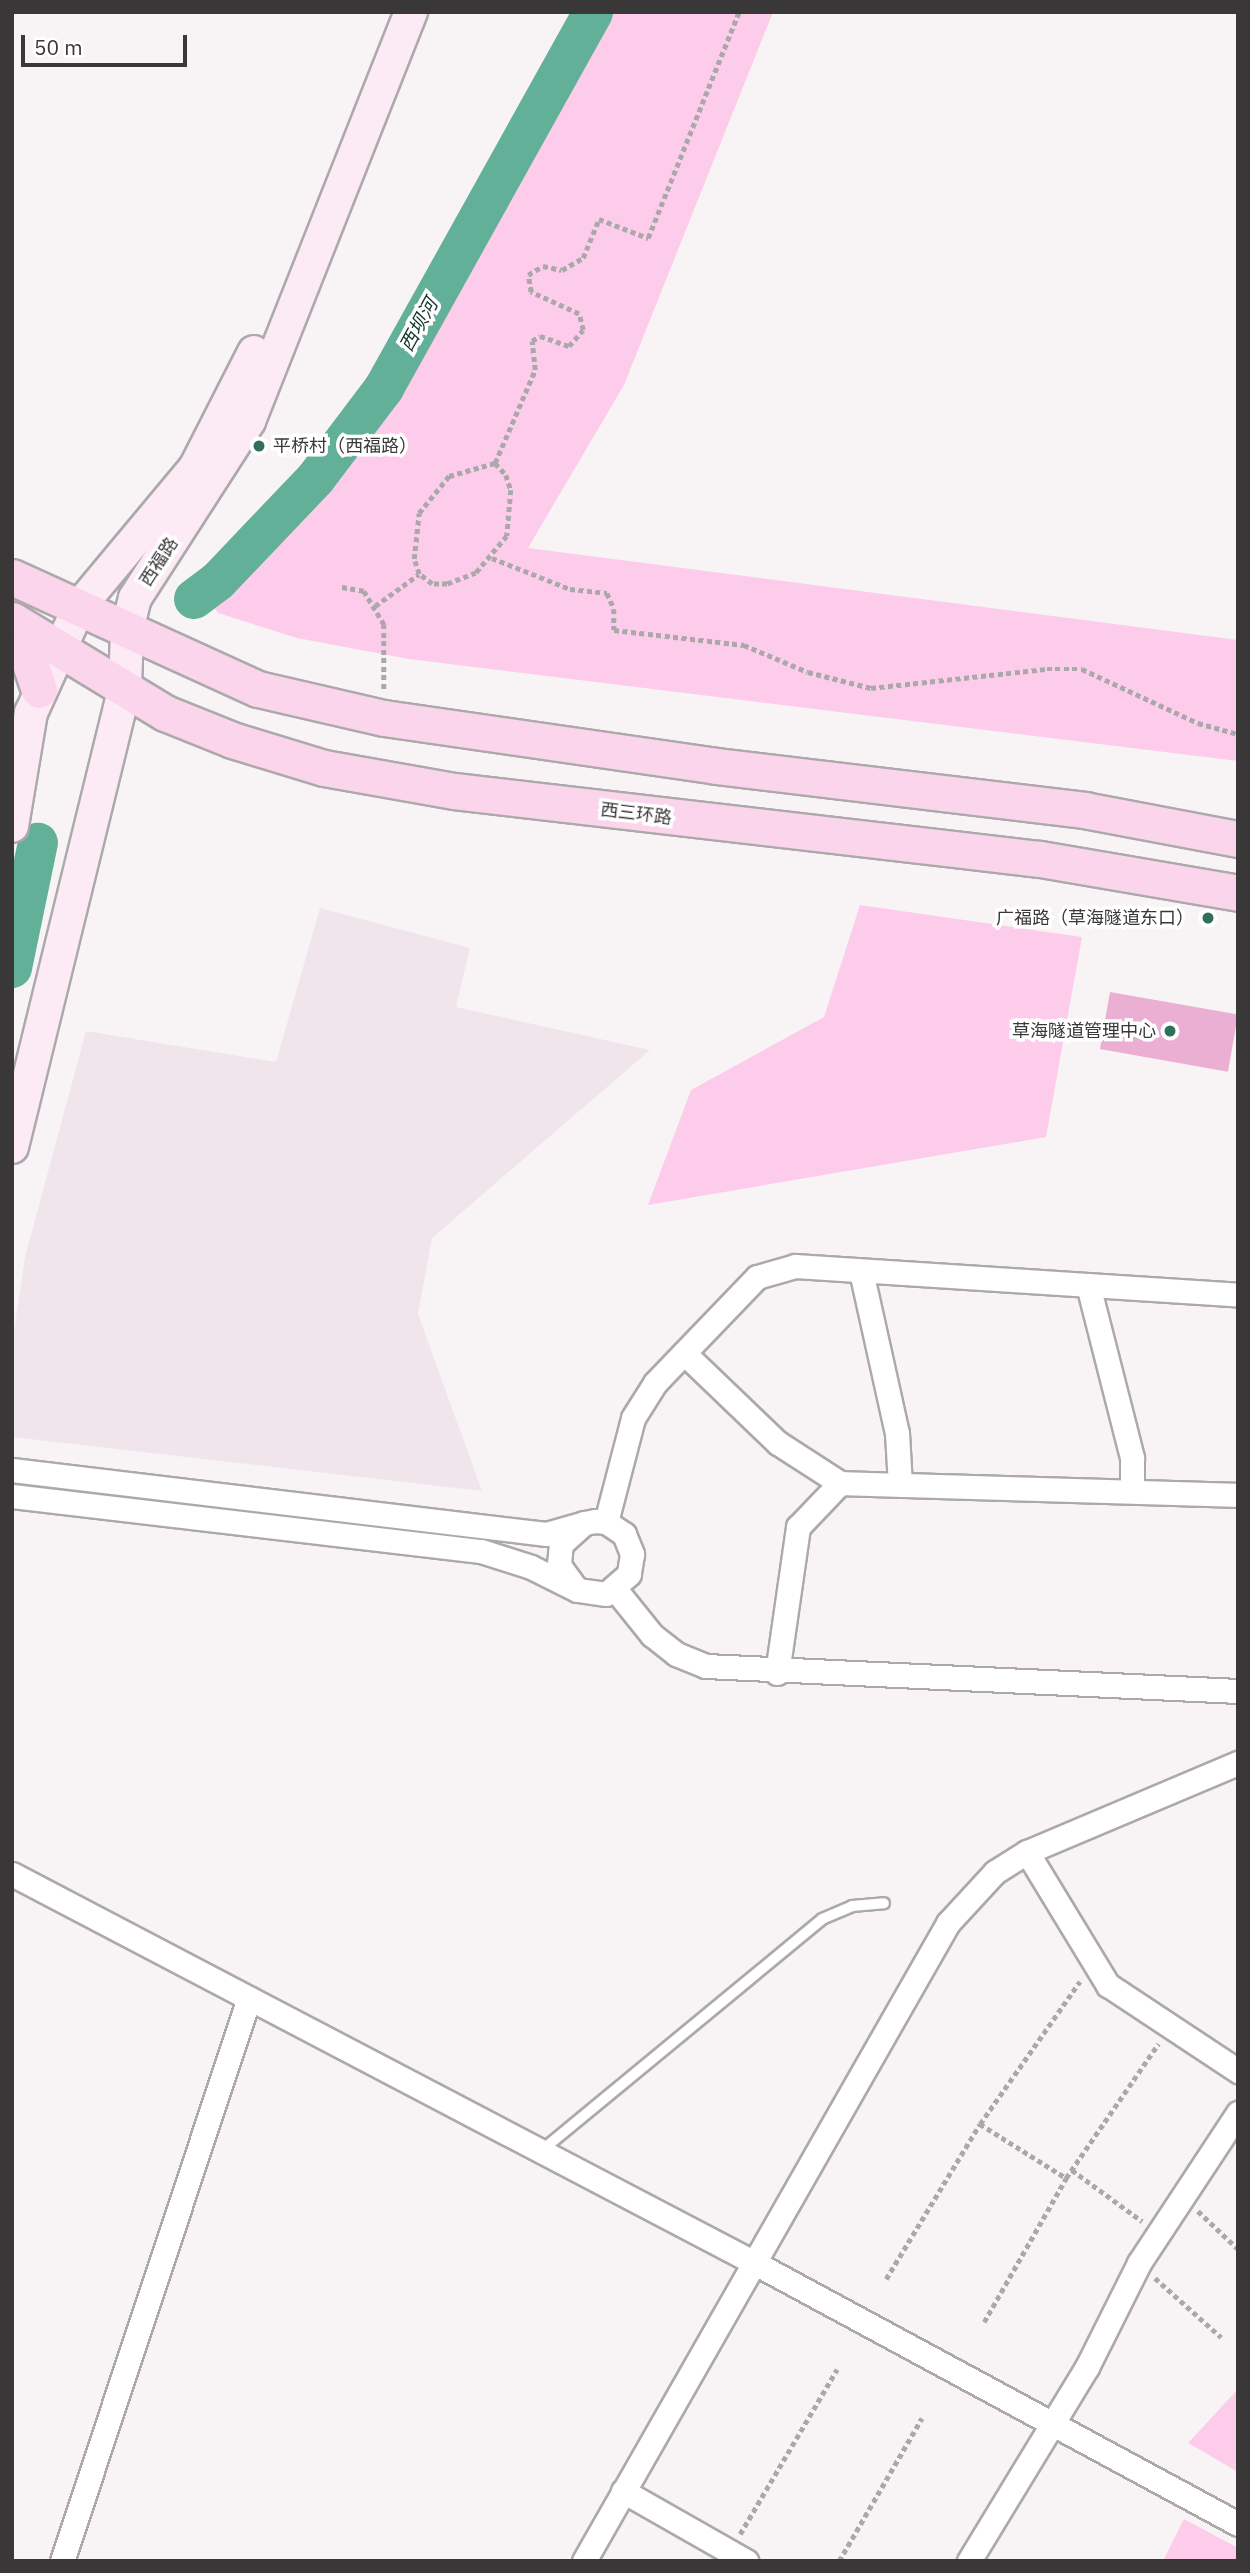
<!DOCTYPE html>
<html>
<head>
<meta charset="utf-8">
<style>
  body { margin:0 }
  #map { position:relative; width:1250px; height:2573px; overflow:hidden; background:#f8f4f6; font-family:"IBM Plex Sans","Noto Sans SC",sans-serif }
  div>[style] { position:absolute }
  .built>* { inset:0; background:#f1e5ec }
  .green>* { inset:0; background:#fdccea }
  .river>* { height:40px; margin:-20px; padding:0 20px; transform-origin:20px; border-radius:20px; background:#63b098 }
  .building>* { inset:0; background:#ebafd4; transform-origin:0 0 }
  .path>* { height:4.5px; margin-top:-2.25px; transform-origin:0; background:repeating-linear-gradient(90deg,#aba8a9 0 5px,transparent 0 8.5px) }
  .roads { filter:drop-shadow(2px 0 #ada9ab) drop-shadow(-2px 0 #ada9ab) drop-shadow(0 2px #ada9ab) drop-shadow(0 -2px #ada9ab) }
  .lane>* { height:10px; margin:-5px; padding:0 5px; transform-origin:5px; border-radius:5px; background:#fff }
  .street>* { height:23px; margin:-11.5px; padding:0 11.5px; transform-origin:11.5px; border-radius:11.5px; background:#fff }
  .secondary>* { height:32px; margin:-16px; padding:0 16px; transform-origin:16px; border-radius:16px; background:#fceaf5 }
  .primary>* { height:35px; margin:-17.5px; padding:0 17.5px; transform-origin:17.5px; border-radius:17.5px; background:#fad5ec }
  .dots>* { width:19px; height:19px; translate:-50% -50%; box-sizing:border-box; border:4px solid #fff; border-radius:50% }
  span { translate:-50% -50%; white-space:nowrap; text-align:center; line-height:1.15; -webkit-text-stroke:7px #fff; paint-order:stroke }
  .poi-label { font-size:18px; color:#393738 }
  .left { translate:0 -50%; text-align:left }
  .right { translate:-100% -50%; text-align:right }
  .street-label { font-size:18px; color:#393738 }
  .water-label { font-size:19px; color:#0e3328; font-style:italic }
  .frame { position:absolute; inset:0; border:14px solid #393738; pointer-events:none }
  .scale { position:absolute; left:21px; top:35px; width:166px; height:32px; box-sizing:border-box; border:4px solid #393738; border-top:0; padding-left:9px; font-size:21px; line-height:24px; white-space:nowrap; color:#393738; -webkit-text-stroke:5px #fff; paint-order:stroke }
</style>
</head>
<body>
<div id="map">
  <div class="built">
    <div style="clip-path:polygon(320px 908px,470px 948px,456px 1007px,650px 1050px,432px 1238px,418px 1314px,482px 1491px,12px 1437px,12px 1344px,25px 1257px,86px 1031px,276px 1062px)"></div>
  </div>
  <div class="green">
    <div style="clip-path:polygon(609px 12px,773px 12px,624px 385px,528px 548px,1238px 640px,1238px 761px,409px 659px,297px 638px,218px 613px,212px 604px,323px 493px,391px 401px,580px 56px)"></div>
    <div style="clip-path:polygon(860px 905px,1082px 937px,1046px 1137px,648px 1205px,691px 1090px,824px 1017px)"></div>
    <div style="clip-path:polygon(1238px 2389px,1238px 2472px,1188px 2443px)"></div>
    <div style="clip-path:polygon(1184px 2519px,1238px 2548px,1238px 2561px,1163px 2561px)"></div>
  </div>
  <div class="river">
    <div style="left:194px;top:599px;width:30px;rotate:-37deg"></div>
    <div style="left:218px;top:581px;width:142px;rotate:-46.4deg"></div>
    <div style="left:316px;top:478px;width:113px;rotate:-52.9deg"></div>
    <div style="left:384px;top:388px;width:430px;rotate:-60.9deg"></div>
    <div style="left:12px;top:968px;width:128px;rotate:-78.3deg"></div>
  </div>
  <div class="building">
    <div style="left:1110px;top:992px;width:130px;height:58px;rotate:10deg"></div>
  </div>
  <div class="path">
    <div style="left:495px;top:463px;width:101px;rotate:-66.7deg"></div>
    <div style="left:535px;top:370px;width:29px;rotate:-96deg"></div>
    <div style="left:532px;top:341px;width:9px;rotate:-32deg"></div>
    <div style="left:540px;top:336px;width:31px;rotate:19deg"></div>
    <div style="left:569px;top:346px;width:21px;rotate:-49deg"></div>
    <div style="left:583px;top:330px;width:16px;rotate:-104deg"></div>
    <div style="left:579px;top:314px;width:53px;rotate:-155.4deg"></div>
    <div style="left:531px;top:292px;width:17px;rotate:-100deg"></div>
    <div style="left:528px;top:275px;width:17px;rotate:-31deg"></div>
    <div style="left:543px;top:266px;width:19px;rotate:12deg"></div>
    <div style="left:562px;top:270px;width:24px;rotate:-30deg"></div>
    <div style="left:583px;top:258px;width:42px;rotate:-67.7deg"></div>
    <div style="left:599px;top:219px;width:53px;rotate:21.2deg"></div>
    <div style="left:648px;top:238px;width:244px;rotate:-68.1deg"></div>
    <div style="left:495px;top:463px;width:16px;rotate:47deg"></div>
    <div style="left:506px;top:475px;width:16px;rotate:72deg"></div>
    <div style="left:511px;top:490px;width:46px;rotate:95deg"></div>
    <div style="left:507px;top:536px;width:48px;rotate:130deg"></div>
    <div style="left:476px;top:573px;width:31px;rotate:159deg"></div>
    <div style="left:447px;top:584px;width:15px;rotate:180deg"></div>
    <div style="left:432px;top:584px;width:16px;rotate:-142deg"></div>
    <div style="left:419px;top:574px;width:16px;rotate:-108deg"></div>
    <div style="left:414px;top:559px;width:46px;rotate:-83.8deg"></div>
    <div style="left:419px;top:513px;width:48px;rotate:-51deg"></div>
    <div style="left:449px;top:476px;width:48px;rotate:-15.8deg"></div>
    <div style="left:492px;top:558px;width:84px;rotate:21.7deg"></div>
    <div style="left:570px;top:589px;width:37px;rotate:6deg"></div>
    <div style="left:607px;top:593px;width:17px;rotate:66deg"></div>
    <div style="left:614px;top:609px;width:21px;rotate:90deg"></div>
    <div style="left:614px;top:630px;width:131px;rotate:6.6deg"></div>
    <div style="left:744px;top:645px;width:69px;rotate:22.9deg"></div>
    <div style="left:808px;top:672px;width:65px;rotate:14.3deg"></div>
    <div style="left:871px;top:688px;width:177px;rotate:-6.2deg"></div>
    <div style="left:1047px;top:669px;width:35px"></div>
    <div style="left:1082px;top:669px;width:128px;rotate:25deg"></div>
    <div style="left:1198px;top:723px;width:41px;rotate:15.4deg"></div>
    <div style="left:342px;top:587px;width:22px;rotate:10deg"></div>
    <div style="left:364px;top:591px;width:39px;rotate:59deg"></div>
    <div style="left:384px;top:624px;width:65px;rotate:90deg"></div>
    <div style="left:375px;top:606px;width:54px;rotate:-36deg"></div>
    <div style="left:980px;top:2124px;width:102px;rotate:32.1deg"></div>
    <div style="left:1072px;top:2170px;width:87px;rotate:36.1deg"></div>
    <div style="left:1198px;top:2211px;width:55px;rotate:43.5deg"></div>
    <div style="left:1155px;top:2278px;width:89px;rotate:41.8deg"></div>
    <div style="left:886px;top:2279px;width:181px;rotate:-58.8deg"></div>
    <div style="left:980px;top:2124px;width:174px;rotate:-55deg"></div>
    <div style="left:984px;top:2322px;width:166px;rotate:-60.3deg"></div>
    <div style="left:1066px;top:2178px;width:163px;rotate:-55.5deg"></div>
    <div style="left:740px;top:2534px;width:191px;rotate:-59.5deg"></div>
    <div style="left:839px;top:2561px;width:165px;rotate:-59.9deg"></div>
  </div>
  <div class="roads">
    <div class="lane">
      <div style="left:541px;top:2151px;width:364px;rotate:-39.5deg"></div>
      <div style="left:822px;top:1919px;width:33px;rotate:-23deg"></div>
      <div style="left:852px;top:1906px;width:32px;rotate:-5deg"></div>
    </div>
    <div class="street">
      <div style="left:861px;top:1271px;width:166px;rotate:77.5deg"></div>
      <div style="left:897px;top:1433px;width:52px;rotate:86.7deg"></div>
      <div style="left:1088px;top:1285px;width:179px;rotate:75.7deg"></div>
      <div style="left:1132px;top:1458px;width:33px;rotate:90deg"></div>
      <div style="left:684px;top:1353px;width:130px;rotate:43.8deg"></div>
      <div style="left:778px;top:1443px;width:74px;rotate:32.8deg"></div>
      <div style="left:840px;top:1483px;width:398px;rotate:1.7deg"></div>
      <div style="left:12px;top:1470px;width:538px;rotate:6.83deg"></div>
      <div style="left:546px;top:1534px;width:40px;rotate:-16deg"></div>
      <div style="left:584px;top:1523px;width:11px;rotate:-10deg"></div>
      <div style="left:595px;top:1521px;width:11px;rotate:5deg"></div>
      <div style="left:606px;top:1522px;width:22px;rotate:34deg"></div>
      <div style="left:624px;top:1534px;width:22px;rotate:68deg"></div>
      <div style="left:632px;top:1554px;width:20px;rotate:99deg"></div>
      <div style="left:629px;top:1574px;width:30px;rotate:139deg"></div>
      <div style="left:606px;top:1594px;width:29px;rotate:-172deg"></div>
      <div style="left:577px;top:1590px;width:31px;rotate:-126deg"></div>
      <div style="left:559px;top:1565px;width:21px;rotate:-85deg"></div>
      <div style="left:561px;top:1544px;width:31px;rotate:-42deg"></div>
      <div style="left:12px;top:1496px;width:472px;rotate:6.7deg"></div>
      <div style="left:481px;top:1551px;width:52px;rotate:17.7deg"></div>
      <div style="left:531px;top:1567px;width:47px;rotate:26.6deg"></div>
      <div style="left:606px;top:1522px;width:107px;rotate:-75.4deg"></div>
      <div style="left:633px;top:1418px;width:41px;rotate:-57.8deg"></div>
      <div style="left:655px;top:1383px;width:147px;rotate:-46.1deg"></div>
      <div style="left:757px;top:1277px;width:40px;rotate:-16deg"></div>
      <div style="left:795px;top:1266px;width:444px;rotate:3.7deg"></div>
      <div style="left:615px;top:1589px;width:59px;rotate:51.2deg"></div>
      <div style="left:652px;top:1635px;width:31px;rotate:38deg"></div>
      <div style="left:676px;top:1654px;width:32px;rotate:22deg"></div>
      <div style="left:706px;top:1666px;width:533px;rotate:2.69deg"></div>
      <div style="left:777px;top:1673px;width:148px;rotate:-81.8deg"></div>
      <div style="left:798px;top:1527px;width:61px;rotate:-46.3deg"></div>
      <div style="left:1027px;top:1852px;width:156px;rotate:58.7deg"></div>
      <div style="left:1108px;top:1985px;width:156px;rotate:33.5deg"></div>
      <div style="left:12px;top:1874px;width:834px;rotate:27.64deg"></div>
      <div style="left:751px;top:2261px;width:553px;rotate:28.37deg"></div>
      <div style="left:623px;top:2491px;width:142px;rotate:29.6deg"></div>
      <div style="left:62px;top:2561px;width:593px;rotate:-71.63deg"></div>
      <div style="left:584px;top:2561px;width:735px;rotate:-60.29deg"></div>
      <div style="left:948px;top:1923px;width:69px;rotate:-47.3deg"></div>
      <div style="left:995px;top:1872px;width:38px;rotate:-32deg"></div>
      <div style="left:1027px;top:1852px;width:229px;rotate:-22.9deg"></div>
      <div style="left:969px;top:2561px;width:227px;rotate:-58.7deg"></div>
      <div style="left:1087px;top:2367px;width:116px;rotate:-63.4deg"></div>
      <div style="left:1139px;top:2263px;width:180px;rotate:-56.6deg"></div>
    </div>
    <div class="secondary">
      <div style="left:12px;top:826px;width:115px;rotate:-80.5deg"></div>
      <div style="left:31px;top:713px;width:116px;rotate:-65.6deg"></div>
      <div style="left:79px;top:607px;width:181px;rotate:-50.2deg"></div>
      <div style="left:195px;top:468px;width:130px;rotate:-63deg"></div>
      <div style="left:12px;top:1147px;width:473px;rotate:-76.2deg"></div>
      <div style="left:125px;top:688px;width:58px;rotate:-88deg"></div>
      <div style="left:127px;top:630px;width:33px;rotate:-76deg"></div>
      <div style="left:135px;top:598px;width:211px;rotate:-57.2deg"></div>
      <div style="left:249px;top:421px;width:440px;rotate:-68.4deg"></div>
    </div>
    <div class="primary">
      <div style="left:12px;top:577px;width:270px;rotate:24.5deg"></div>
      <div style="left:258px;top:689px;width:129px;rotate:13deg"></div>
      <div style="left:384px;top:718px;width:335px;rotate:8.2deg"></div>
      <div style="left:716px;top:766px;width:371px;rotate:6.8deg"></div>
      <div style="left:1084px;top:810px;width:157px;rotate:10.7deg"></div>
      <div style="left:12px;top:620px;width:179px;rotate:31.3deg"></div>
      <div style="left:165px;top:713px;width:72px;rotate:21.9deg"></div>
      <div style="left:232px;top:740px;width:96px;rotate:16.9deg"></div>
      <div style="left:324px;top:768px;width:132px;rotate:10deg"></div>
      <div style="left:454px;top:791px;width:590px;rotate:6.62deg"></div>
      <div style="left:1040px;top:859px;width:201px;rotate:9.7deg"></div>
      <div style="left:12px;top:631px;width:22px;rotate:54deg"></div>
      <div style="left:25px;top:649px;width:43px;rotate:71.1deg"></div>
    </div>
  </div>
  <div class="dots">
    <div style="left:259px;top:446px;background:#306f5d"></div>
    <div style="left:1208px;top:918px;background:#306f5d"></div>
    <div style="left:1170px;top:1031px;background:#306f5d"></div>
  </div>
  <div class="poi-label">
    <span class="left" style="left:273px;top:446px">平桥村（西福路）</span>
    <span class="right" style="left:1194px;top:918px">广福路（草海隧道东口）</span>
    <span class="right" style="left:1156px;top:1031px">草海隧道管理中心</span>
  </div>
  <div class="street-label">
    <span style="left:159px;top:562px;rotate:-57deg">西福路</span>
    <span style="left:636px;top:814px;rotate:7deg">西三环路</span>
  </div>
  <div class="water-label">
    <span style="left:419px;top:325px;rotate:-61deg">西坝河</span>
  </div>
  <div class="frame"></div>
  <div class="scale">50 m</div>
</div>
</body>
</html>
